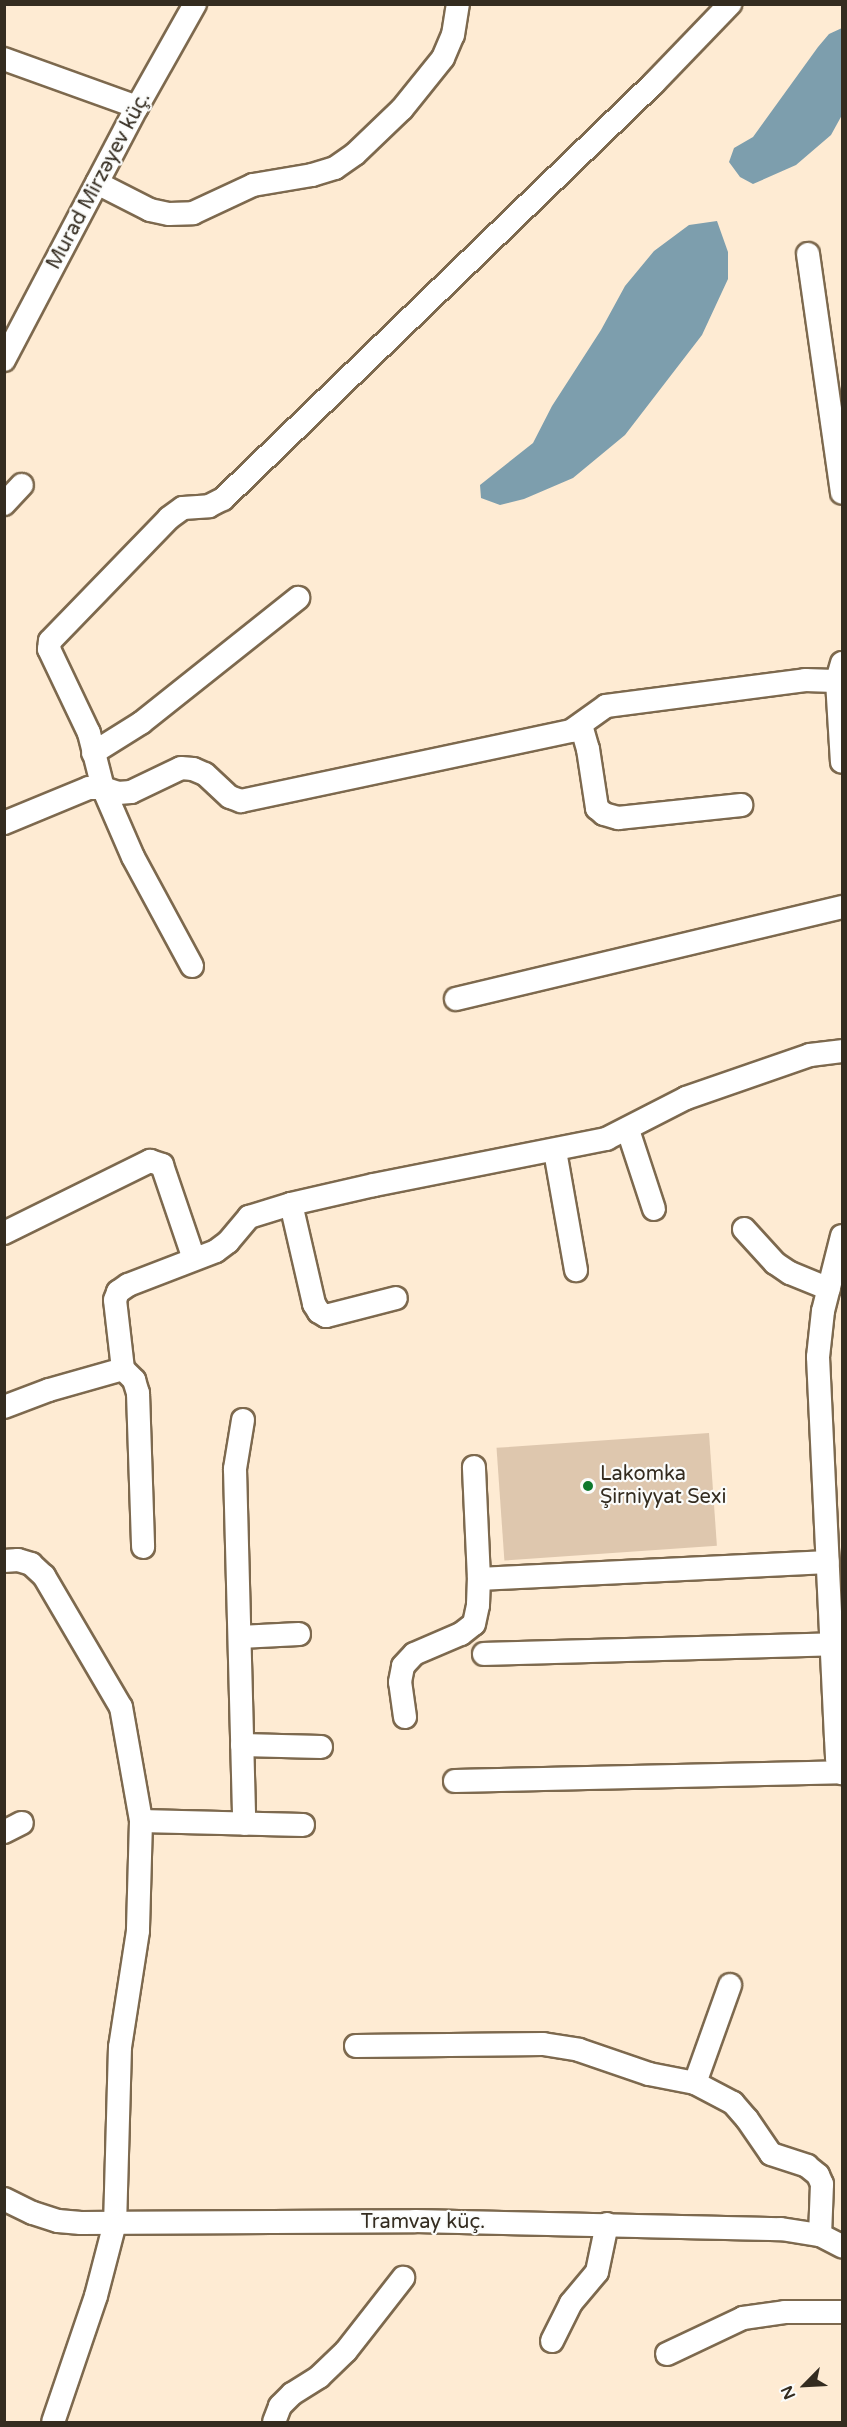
<!DOCTYPE html>
<html>
<head>
<meta charset="utf-8">
<style>
  body { margin:0 }
  #map { position:relative; width:847px; height:2427px; overflow:hidden; background:#feebd3; font-family:"Varela Round",sans-serif }
  div>[style] { position:absolute }
  .water>* { inset:0; background:#7d9ead }
  .building>* { inset:0; background:#dec7ae; transform-origin:0 0 }
  .roads { filter:drop-shadow(2px 0 #7d694e) drop-shadow(-2px 0 #7d694e) drop-shadow(0 2px #7d694e) drop-shadow(0 -2px #7d694e) }
  .minor>* { height:22px; margin:-11px; padding:0 11px; transform-origin:11px; border-radius:11px; background:#fff }
  .dots>* { width:16px; height:16px; translate:-50% -50%; box-sizing:border-box; border:3px solid #fbfcfb; border-radius:50% }
  span { translate:-50% -50%; white-space:nowrap; text-align:center; line-height:1.15; -webkit-text-stroke:4.5px #fbfcfb; paint-order:stroke }
  .street-label { font-size:20px; color:#342c20 }
  .poi-label { font-size:20px; color:#342c20 }
  .left { translate:0 -50%; text-align:left }
  .frame { position:absolute; inset:0; border:6px solid #342c20; pointer-events:none }
  .north { position:absolute; left:775px; top:2355px; width:60px; height:60px; -webkit-text-stroke:4px #fbfcfb; paint-order:stroke; rotate:246deg; font-size:16px; font-weight:700; line-height:24px; text-align:center; color:#342c20 }
  .north::after { content:''; display:block; margin:auto; width:21px; height:27px; background:#342c20; clip-path:polygon(50% 0,100% 100%,50% 72%,0 100%) }
</style>
</head>
<body>
<div id="map">
  <div class="water">
    <div style="clip-path:polygon(842px 28px,842px 115px,831px 135px,796px 165px,753px 184px,740px 177px,729px 162px,734px 148px,753px 137px,818px 47px,829px 34px)"></div>
    <div style="clip-path:polygon(717px 221px,728px 252px,728px 279px,702px 335px,625px 435px,573px 478px,524px 499px,500px 505px,481px 498px,480px 485px,533px 443px,552px 406px,601px 330px,625px 286px,654px 251px,689px 225px)"></div>
  </div>
  <div class="building">
    <div style="left:709px;top:1433px;width:113px;height:213px;rotate:86deg"></div>
  </div>
  <div class="roads">
    <div class="minor">
      <div style="left:4px;top:59px;width:141px;rotate:19.8deg"></div>
      <div style="left:97px;top:183px;width:59px;rotate:27deg"></div>
      <div style="left:150px;top:210px;width:19px;rotate:12deg"></div>
      <div style="left:169px;top:214px;width:24px;rotate:-2deg"></div>
      <div style="left:193px;top:213px;width:66px;rotate:-25deg"></div>
      <div style="left:253px;top:185px;width:60px;rotate:-9.6deg"></div>
      <div style="left:312px;top:175px;width:24px;rotate:-17deg"></div>
      <div style="left:335px;top:168px;width:24px;rotate:-35deg"></div>
      <div style="left:355px;top:154px;width:65px;rotate:-43.8deg"></div>
      <div style="left:402px;top:109px;width:65px;rotate:-51.2deg"></div>
      <div style="left:443px;top:58px;width:25px;rotate:-67deg"></div>
      <div style="left:453px;top:35px;width:31px;rotate:-81deg"></div>
      <div style="left:808px;top:254px;width:241px;rotate:81.9deg"></div>
      <div style="left:4px;top:360px;width:286px;rotate:-62.3deg"></div>
      <div style="left:137px;top:107px;width:118px;rotate:-60.6deg"></div>
      <div style="left:4px;top:504px;width:26px;rotate:-47deg"></div>
      <div style="left:842px;top:663px;width:19px;rotate:106deg"></div>
      <div style="left:837px;top:681px;width:81px;rotate:86.5deg"></div>
      <div style="left:581px;top:725px;width:25px;rotate:74deg"></div>
      <div style="left:588px;top:749px;width:60px;rotate:81.3deg"></div>
      <div style="left:597px;top:808px;width:9px;rotate:41deg"></div>
      <div style="left:604px;top:814px;width:15px;rotate:16deg"></div>
      <div style="left:618px;top:818px;width:124px;rotate:-6deg"></div>
      <div style="left:93px;top:753px;width:57px;rotate:-32deg"></div>
      <div style="left:141px;top:723px;width:201px;rotate:-38.5deg"></div>
      <div style="left:4px;top:823px;width:92px;rotate:-22.4deg"></div>
      <div style="left:89px;top:788px;width:14px"></div>
      <div style="left:103px;top:788px;width:16px;rotate:18deg"></div>
      <div style="left:118px;top:793px;width:13px;rotate:-4deg"></div>
      <div style="left:131px;top:792px;width:55px;rotate:-25.6deg"></div>
      <div style="left:181px;top:768px;width:12px;rotate:5deg"></div>
      <div style="left:193px;top:769px;width:13px;rotate:23deg"></div>
      <div style="left:205px;top:774px;width:34px;rotate:43deg"></div>
      <div style="left:230px;top:797px;width:12px;rotate:20deg"></div>
      <div style="left:241px;top:801px;width:337px;rotate:-12deg"></div>
      <div style="left:571px;top:731px;width:43px;rotate:-35.5deg"></div>
      <div style="left:606px;top:706px;width:201px;rotate:-7.4deg"></div>
      <div style="left:805px;top:680px;width:37px;rotate:2deg"></div>
      <div style="left:192px;top:966px;width:124px;rotate:-118.4deg"></div>
      <div style="left:133px;top:857px;width:75px;rotate:-113.5deg"></div>
      <div style="left:103px;top:788px;width:57px;rotate:-104.3deg"></div>
      <div style="left:89px;top:733px;width:93px;rotate:-115.5deg"></div>
      <div style="left:49px;top:649px;width:8px;rotate:-83deg"></div>
      <div style="left:50px;top:641px;width:171px;rotate:-45.9deg"></div>
      <div style="left:169px;top:518px;width:17px;rotate:-36deg"></div>
      <div style="left:183px;top:508px;width:26px;rotate:-4deg"></div>
      <div style="left:209px;top:506px;width:16px;rotate:-27deg"></div>
      <div style="left:223px;top:499px;width:599px;rotate:-43.99deg"></div>
      <div style="left:654px;top:83px;width:110px;rotate:-46.1deg"></div>
      <div style="left:456px;top:999px;width:397px;rotate:-13.4deg"></div>
      <div style="left:628px;top:1130px;width:83px;rotate:71.8deg"></div>
      <div style="left:555px;top:1151px;width:121px;rotate:80deg"></div>
      <div style="left:291px;top:1204px;width:103px;rotate:77deg"></div>
      <div style="left:314px;top:1304px;width:9px;rotate:58deg"></div>
      <div style="left:319px;top:1312px;width:8px;rotate:30deg"></div>
      <div style="left:326px;top:1316px;width:72px;rotate:-14.4deg"></div>
      <div style="left:744px;top:1229px;width:46px;rotate:47.6deg"></div>
      <div style="left:775px;top:1263px;width:18px;rotate:34deg"></div>
      <div style="left:790px;top:1273px;width:42px;rotate:22.3deg"></div>
      <div style="left:4px;top:1233px;width:163px;rotate:-26.3deg"></div>
      <div style="left:150px;top:1161px;width:13px;rotate:18deg"></div>
      <div style="left:162px;top:1165px;width:99px;rotate:71.2deg"></div>
      <div style="left:842px;top:1236px;width:77px;rotate:104.2deg"></div>
      <div style="left:823px;top:1311px;width:46px;rotate:96.2deg"></div>
      <div style="left:818px;top:1357px;width:381px;rotate:87.3deg"></div>
      <div style="left:836px;top:1738px;width:20px;rotate:87deg"></div>
      <div style="left:837px;top:1758px;width:16px;rotate:72deg"></div>
      <div style="left:123px;top:1369px;width:16px;rotate:45deg"></div>
      <div style="left:134px;top:1380px;width:14px;rotate:73deg"></div>
      <div style="left:138px;top:1393px;width:154px;rotate:88.1deg"></div>
      <div style="left:4px;top:1407px;width:48px;rotate:-20.7deg"></div>
      <div style="left:49px;top:1390px;width:77px;rotate:-15.8deg"></div>
      <div style="left:123px;top:1369px;width:69px;rotate:-96.6deg"></div>
      <div style="left:115px;top:1300px;width:9px;rotate:-69deg"></div>
      <div style="left:118px;top:1292px;width:12px;rotate:-35deg"></div>
      <div style="left:128px;top:1285px;width:94px;rotate:-21.1deg"></div>
      <div style="left:216px;top:1251px;width:15px;rotate:-37deg"></div>
      <div style="left:228px;top:1242px;width:33px;rotate:-50deg"></div>
      <div style="left:249px;top:1217px;width:44px;rotate:-17.2deg"></div>
      <div style="left:291px;top:1204px;width:85px;rotate:-12.9deg"></div>
      <div style="left:374px;top:1185px;width:237px;rotate:-11.2deg"></div>
      <div style="left:606px;top:1139px;width:90px;rotate:-27.1deg"></div>
      <div style="left:686px;top:1098px;width:131px;rotate:-19.1deg"></div>
      <div style="left:810px;top:1055px;width:32px;rotate:-7deg"></div>
      <div style="left:243px;top:1420px;width:50px;rotate:99.3deg"></div>
      <div style="left:235px;top:1469px;width:355px;rotate:88.5deg"></div>
      <div style="left:4px;top:1561px;width:14px;rotate:-4deg"></div>
      <div style="left:18px;top:1560px;width:14px;rotate:17deg"></div>
      <div style="left:31px;top:1564px;width:18px;rotate:43deg"></div>
      <div style="left:44px;top:1576px;width:152px;rotate:59.6deg"></div>
      <div style="left:121px;top:1707px;width:116px;rotate:80deg"></div>
      <div style="left:141px;top:1821px;width:110px;rotate:91.6deg"></div>
      <div style="left:138px;top:1931px;width:117px;rotate:98.8deg"></div>
      <div style="left:120px;top:2047px;width:176px;rotate:91.6deg"></div>
      <div style="left:115px;top:2223px;width:75px;rotate:104.6deg"></div>
      <div style="left:96px;top:2296px;width:133px;rotate:108.8deg"></div>
      <div style="left:479px;top:1579px;width:349px;rotate:-2.8deg"></div>
      <div style="left:240px;top:1637px;width:59px;rotate:-2.9deg"></div>
      <div style="left:484px;top:1654px;width:348px;rotate:-1.6deg"></div>
      <div style="left:405px;top:1717px;width:35px;rotate:-98deg"></div>
      <div style="left:400px;top:1682px;width:16px;rotate:-79deg"></div>
      <div style="left:403px;top:1666px;width:16px;rotate:-47deg"></div>
      <div style="left:414px;top:1654px;width:51px;rotate:-23.1deg"></div>
      <div style="left:461px;top:1634px;width:16px;rotate:-38deg"></div>
      <div style="left:474px;top:1624px;width:19px;rotate:-78deg"></div>
      <div style="left:478px;top:1605px;width:26px;rotate:-88deg"></div>
      <div style="left:479px;top:1579px;width:112px;rotate:-92.6deg"></div>
      <div style="left:242px;top:1745px;width:79px;rotate:1.5deg"></div>
      <div style="left:455px;top:1781px;width:387px;rotate:-1.3deg"></div>
      <div style="left:141px;top:1821px;width:162px;rotate:1.4deg"></div>
      <div style="left:4px;top:1832px;width:20px;rotate:-27deg"></div>
      <div style="left:356px;top:2046px;width:187px;rotate:-0.6deg"></div>
      <div style="left:543px;top:2044px;width:36px;rotate:9deg"></div>
      <div style="left:579px;top:2050px;width:74px;rotate:18.9deg"></div>
      <div style="left:649px;top:2074px;width:47px;rotate:11.1deg"></div>
      <div style="left:695px;top:2083px;width:43px;rotate:27.8deg"></div>
      <div style="left:733px;top:2103px;width:21px;rotate:49deg"></div>
      <div style="left:747px;top:2119px;width:42px;rotate:55.6deg"></div>
      <div style="left:771px;top:2154px;width:38px;rotate:18deg"></div>
      <div style="left:807px;top:2166px;width:14px;rotate:39deg"></div>
      <div style="left:818px;top:2175px;width:10px;rotate:66deg"></div>
      <div style="left:822px;top:2184px;width:51px;rotate:92.2deg"></div>
      <div style="left:695px;top:2083px;width:104px;rotate:-70.3deg"></div>
      <div style="left:4px;top:2199px;width:32px;rotate:26deg"></div>
      <div style="left:33px;top:2213px;width:26px;rotate:18deg"></div>
      <div style="left:58px;top:2221px;width:23px;rotate:5deg"></div>
      <div style="left:81px;top:2223px;width:334px;rotate:-0.3deg"></div>
      <div style="left:415px;top:2221px;width:366px;rotate:1.3deg"></div>
      <div style="left:781px;top:2229px;width:39px;rotate:9deg"></div>
      <div style="left:820px;top:2235px;width:25px;rotate:27deg"></div>
      <div style="left:552px;top:2341px;width:42px;rotate:-63.4deg"></div>
      <div style="left:571px;top:2303px;width:40px;rotate:-50deg"></div>
      <div style="left:597px;top:2272px;width:49px;rotate:-78.2deg"></div>
      <div style="left:667px;top:2354px;width:84px;rotate:-25.3deg"></div>
      <div style="left:743px;top:2318px;width:42px;rotate:-8.1deg"></div>
      <div style="left:785px;top:2312px;width:57px"></div>
      <div style="left:274px;top:2422px;width:17px;rotate:-69deg"></div>
      <div style="left:280px;top:2406px;width:17px;rotate:-45deg"></div>
      <div style="left:292px;top:2394px;width:32px;rotate:-32deg"></div>
      <div style="left:319px;top:2377px;width:37px;rotate:-44deg"></div>
      <div style="left:346px;top:2351px;width:93px;rotate:-52deg"></div>
    </div>
  </div>
  <div class="dots">
    <div style="left:588px;top:1486px;background:#0e782c"></div>
  </div>
  <div class="street-label">
    <span style="left:99px;top:181px;rotate:-62deg">Murad Mirzəyev küç.</span>
    <span style="left:423px;top:2222px">Tramvay küç.</span>
  </div>
  <div class="poi-label">
    <span class="left" style="left:600px;top:1486px">Lakomka<br>Şirniyyat Sexi</span>
  </div>
  <div class="frame"></div>
  <div class="north">N</div>
</div>
</body>
</html>
